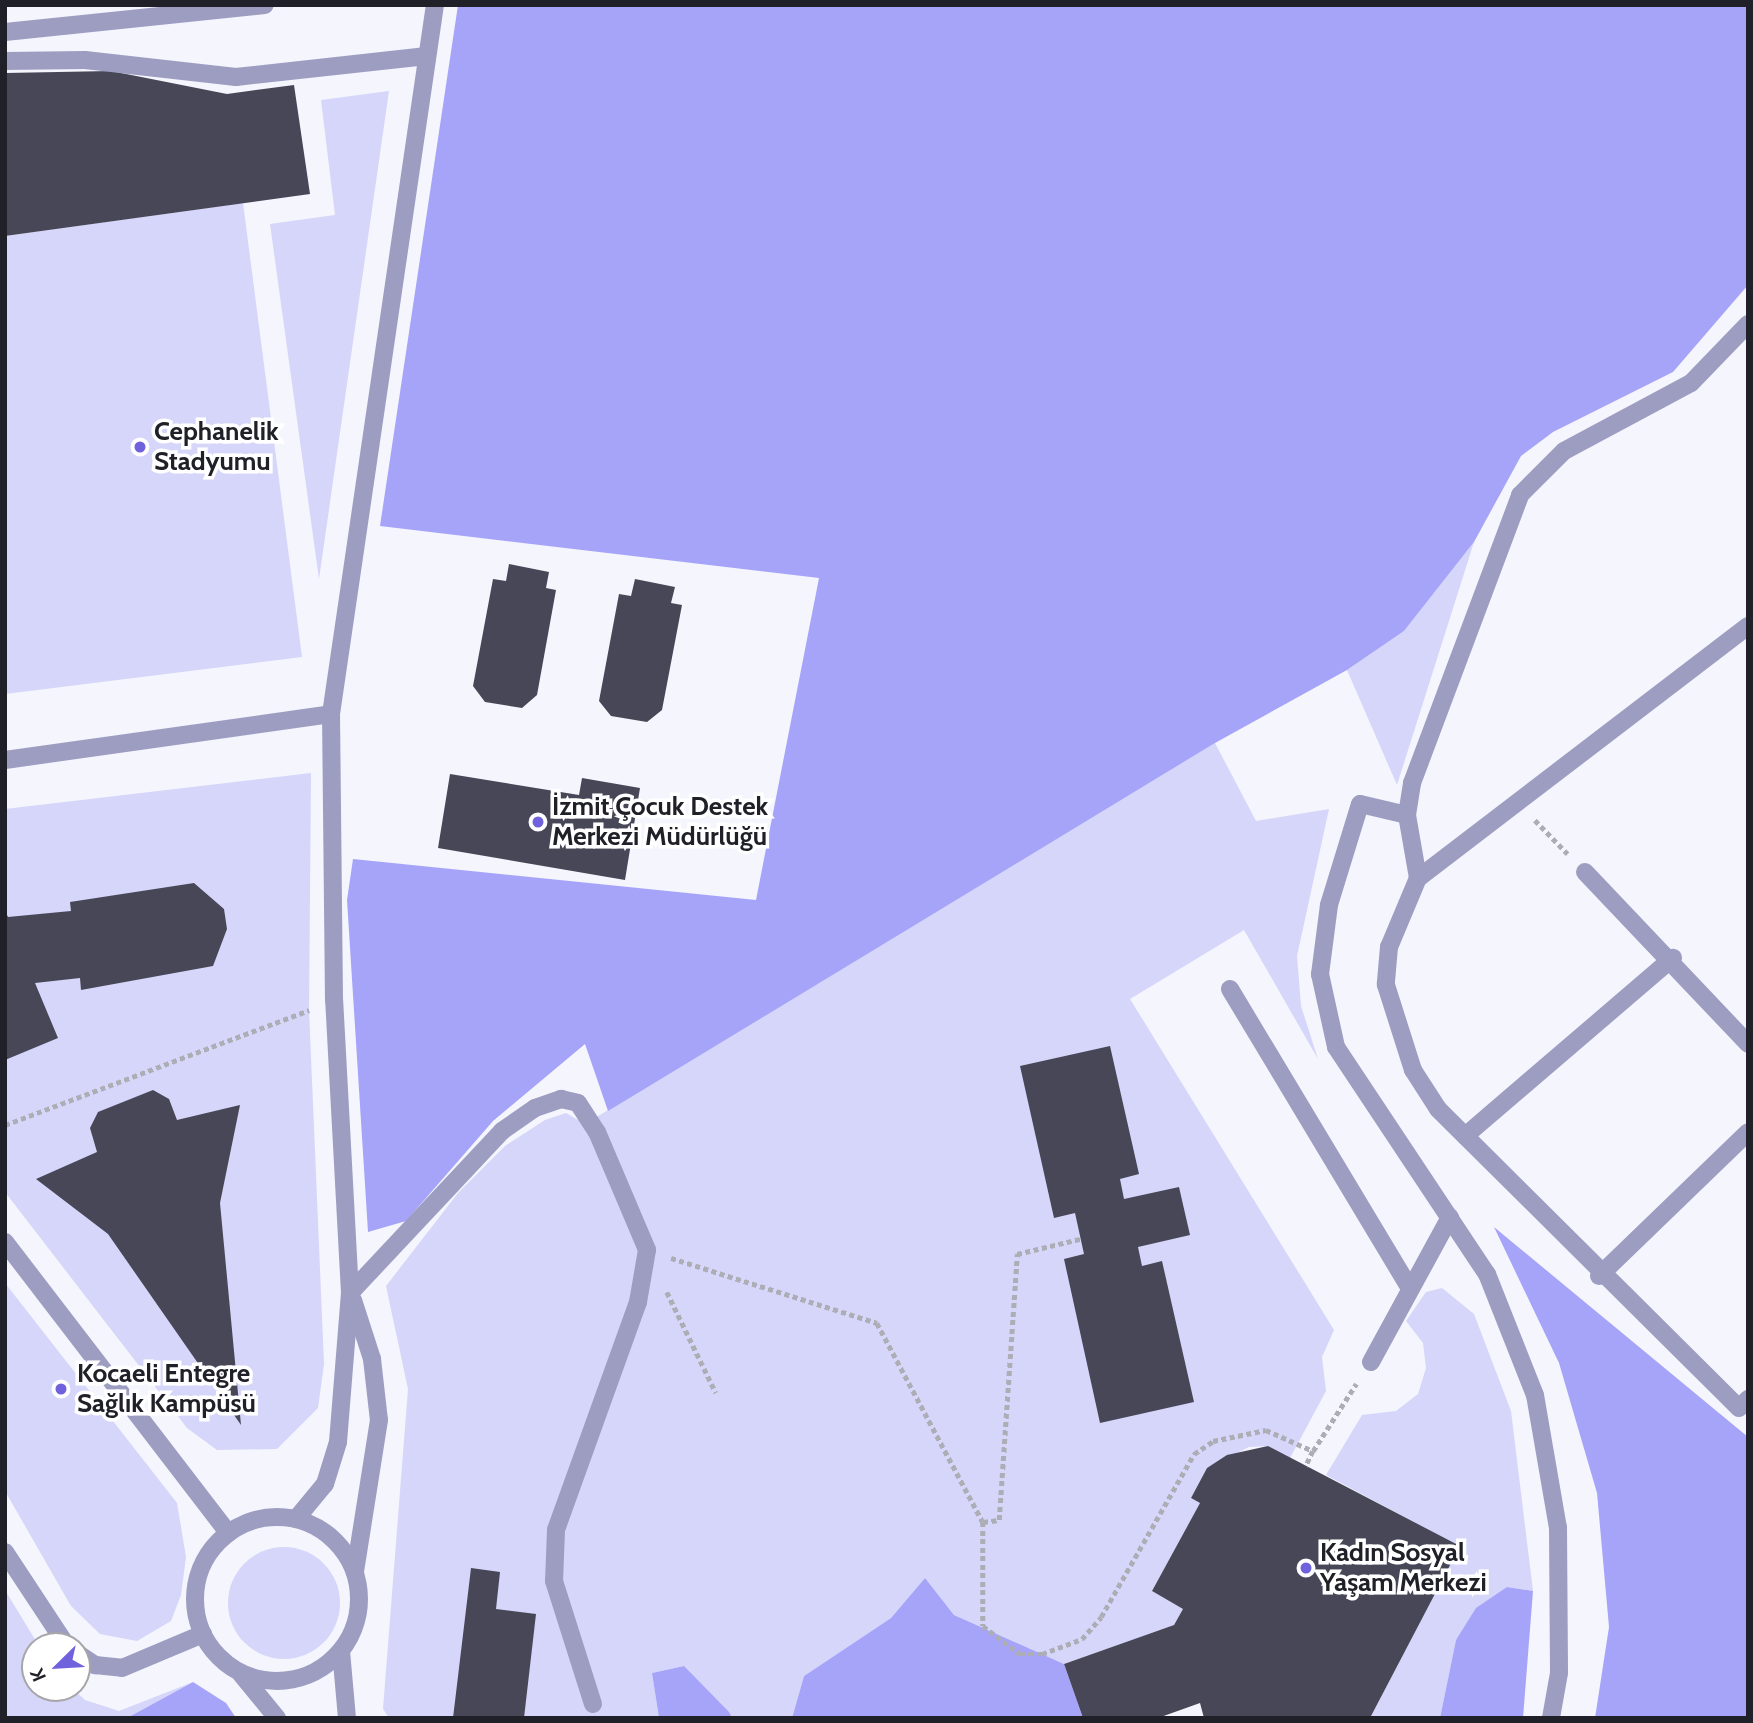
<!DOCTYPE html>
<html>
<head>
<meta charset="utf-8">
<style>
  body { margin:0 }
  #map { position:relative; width:1753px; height:1723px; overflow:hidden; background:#f4f5fd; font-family:Cabin,sans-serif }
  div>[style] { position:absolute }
  .green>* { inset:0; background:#d5d6f9 }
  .round { border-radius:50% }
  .forest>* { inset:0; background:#a6a4f9 }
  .building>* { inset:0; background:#474758 }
  .path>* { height:4.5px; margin-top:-2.25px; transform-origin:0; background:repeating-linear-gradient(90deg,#acadb5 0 5px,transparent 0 8.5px) }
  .service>* { height:18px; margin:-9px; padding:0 9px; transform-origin:9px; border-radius:9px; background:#9d9dc2 }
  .minor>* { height:18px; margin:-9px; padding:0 9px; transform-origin:9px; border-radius:9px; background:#9d9dc2 }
  .minor>.ring { margin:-9px; padding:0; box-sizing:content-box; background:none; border:18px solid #9d9dc2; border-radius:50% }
  .dots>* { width:19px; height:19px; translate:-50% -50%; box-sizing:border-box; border:4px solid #fff; border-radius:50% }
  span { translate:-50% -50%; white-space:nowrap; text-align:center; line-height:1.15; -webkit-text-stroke:7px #fff; paint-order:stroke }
  .poi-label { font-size:26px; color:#202028; font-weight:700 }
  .left { translate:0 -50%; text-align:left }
  .frame { position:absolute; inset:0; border:7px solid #202028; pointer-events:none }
  .north { position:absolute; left:21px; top:1632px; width:70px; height:70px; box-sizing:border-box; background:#fff; border:2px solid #a6a6a9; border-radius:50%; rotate:246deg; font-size:19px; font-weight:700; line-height:28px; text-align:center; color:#202028 }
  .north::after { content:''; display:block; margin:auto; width:24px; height:32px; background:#7062dc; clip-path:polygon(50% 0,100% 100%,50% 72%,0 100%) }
</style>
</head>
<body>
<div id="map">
  <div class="green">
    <div style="clip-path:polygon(389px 91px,319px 579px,270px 224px,335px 215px,321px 100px)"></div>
    <div style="clip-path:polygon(243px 203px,302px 657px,5px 694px,5px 236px)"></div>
    <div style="clip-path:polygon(1474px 542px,1397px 785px,1347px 670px,1404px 631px)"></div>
    <div style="clip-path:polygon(1215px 743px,1256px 821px,1329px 809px,1297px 956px,1301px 1006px,1318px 1059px,1244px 930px,1130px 999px,1334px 1330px,1322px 1357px,1326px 1391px,1290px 1458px,1268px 1446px,1249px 1447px,1207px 1468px,1191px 1498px,1200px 1503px,1152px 1591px,1183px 1609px,1174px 1625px,1064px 1664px,954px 1615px,925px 1578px,891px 1618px,804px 1676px,792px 1718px,732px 1718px,684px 1666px,652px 1673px,659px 1718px,389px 1718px,383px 1709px,408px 1389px,386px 1286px,458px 1193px,505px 1146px,545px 1120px,566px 1113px,585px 1124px)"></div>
    <div style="clip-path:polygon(311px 773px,309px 1010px,324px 1364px,318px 1408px,277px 1449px,217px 1450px,187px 1428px,5px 1192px,5px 809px)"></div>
    <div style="clip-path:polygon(5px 1283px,177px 1503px,186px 1557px,181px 1595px,171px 1621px,137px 1641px,100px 1634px,71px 1606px,5px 1491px)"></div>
    <div style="clip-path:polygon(1442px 1288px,1474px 1314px,1511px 1411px,1533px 1591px,1507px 1587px,1456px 1640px,1440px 1718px,1370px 1718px,1459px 1546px,1326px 1475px,1362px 1415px,1396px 1411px,1418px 1394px,1426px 1368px,1423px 1343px,1406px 1321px,1426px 1292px)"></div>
    <div class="round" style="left:228px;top:1547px;width:112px;height:112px"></div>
    <div style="clip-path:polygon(5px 1590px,39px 1646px,35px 1688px,72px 1688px,85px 1700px,119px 1711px,193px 1682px,127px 1718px,5px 1718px)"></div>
  </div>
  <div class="forest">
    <div style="clip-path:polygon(458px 5px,1748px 5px,1748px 285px,1673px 372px,1553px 432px,1521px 456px,1474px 542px,1404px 631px,1347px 670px,1215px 743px,608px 1111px,585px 1044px,493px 1121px,406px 1221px,368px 1232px,347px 900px,353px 859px,756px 900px,819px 578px,380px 526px)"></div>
    <div style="clip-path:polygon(1494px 1227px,1748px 1437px,1748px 1718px,1595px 1718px,1609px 1627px,1597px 1493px,1559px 1363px)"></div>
    <div style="clip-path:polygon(925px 1578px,954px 1615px,1064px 1664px,1083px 1718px,792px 1718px,804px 1676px,891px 1618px)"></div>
    <div style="clip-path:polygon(1507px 1587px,1533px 1591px,1523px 1718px,1440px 1718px,1456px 1640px,1476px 1608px)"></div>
    <div style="clip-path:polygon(684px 1666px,729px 1712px,732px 1718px,659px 1718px,652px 1673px)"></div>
    <div style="clip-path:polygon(193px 1682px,226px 1703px,236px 1718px,127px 1718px)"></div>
  </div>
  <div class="building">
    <div style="clip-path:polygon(111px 71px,227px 94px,294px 85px,310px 194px,5px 236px,5px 73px)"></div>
    <div style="clip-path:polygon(509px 564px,549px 572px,546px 588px,556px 590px,537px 695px,522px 708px,485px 702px,473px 686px,493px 579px,506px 581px)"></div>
    <div style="clip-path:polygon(635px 579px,675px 587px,671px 603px,682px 605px,662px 710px,647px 722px,611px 716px,599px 701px,619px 594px,631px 596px)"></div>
    <div style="clip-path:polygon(450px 774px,579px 795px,582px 778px,640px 788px,625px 880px,438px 848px)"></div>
    <div style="clip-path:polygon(194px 883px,224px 909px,227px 929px,213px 966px,81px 990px,80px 978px,35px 983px,58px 1038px,5px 1060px,5px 911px,8px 917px,71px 911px,70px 902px)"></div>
    <div style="clip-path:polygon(1110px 1046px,1139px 1174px,1120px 1179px,1124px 1199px,1179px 1187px,1190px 1235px,1138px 1247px,1142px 1266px,1162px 1261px,1194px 1402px,1100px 1423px,1064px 1259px,1084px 1254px,1075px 1213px,1054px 1218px,1020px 1066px)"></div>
    <div style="clip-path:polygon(153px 1090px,169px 1099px,177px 1120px,240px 1105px,220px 1203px,241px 1425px,108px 1234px,36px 1179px,97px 1152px,90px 1128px,98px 1112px)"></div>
    <div style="clip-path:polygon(1268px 1446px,1460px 1546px,1370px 1718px,1204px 1718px,1200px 1703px,1158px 1718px,1083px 1718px,1064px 1664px,1174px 1625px,1183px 1609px,1152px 1591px,1200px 1503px,1191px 1498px,1207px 1468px,1227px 1455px)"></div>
    <div style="clip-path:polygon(471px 1568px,500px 1572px,496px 1609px,536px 1614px,524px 1718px,453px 1718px)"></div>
  </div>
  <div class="path">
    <div style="left:1535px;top:820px;width:47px;rotate:45.9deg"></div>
    <div style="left:5px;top:1125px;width:325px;rotate:-20.7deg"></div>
    <div style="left:671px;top:1258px;width:216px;rotate:17.5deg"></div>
    <div style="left:877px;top:1323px;width:225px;rotate:62deg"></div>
    <div style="left:983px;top:1522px;width:16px;rotate:-7deg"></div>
    <div style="left:999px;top:1520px;width:267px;rotate:-86.1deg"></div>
    <div style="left:1017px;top:1254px;width:65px;rotate:-13.4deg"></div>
    <div style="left:667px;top:1292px;width:112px;rotate:64.1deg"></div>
    <div style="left:1313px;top:1451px;width:80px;rotate:-57.3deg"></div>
    <div style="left:983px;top:1522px;width:104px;rotate:90deg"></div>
    <div style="left:983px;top:1626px;width:46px;rotate:37.1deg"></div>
    <div style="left:1020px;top:1654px;width:22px"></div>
    <div style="left:1042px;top:1654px;width:43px;rotate:-20.6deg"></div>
    <div style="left:1082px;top:1639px;width:29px;rotate:-49deg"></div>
    <div style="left:1101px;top:1617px;width:188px;rotate:-60.3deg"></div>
    <div style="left:1194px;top:1454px;width:23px;rotate:-34deg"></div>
    <div style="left:1213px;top:1441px;width:54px;rotate:-11.7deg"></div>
    <div style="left:1266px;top:1430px;width:51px;rotate:24.1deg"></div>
    <div style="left:1313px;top:1451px;width:17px;rotate:115deg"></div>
  </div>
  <div class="service">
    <div style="left:5px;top:32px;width:261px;rotate:-5.9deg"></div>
    <div style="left:5px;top:61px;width:80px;rotate:-0.7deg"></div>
    <div style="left:85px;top:60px;width:152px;rotate:6.4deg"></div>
    <div style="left:236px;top:77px;width:192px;rotate:-6.3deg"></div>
    <div style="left:1230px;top:989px;width:350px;rotate:59deg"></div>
    <div style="left:1465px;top:1136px;width:274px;rotate:-40.6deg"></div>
    <div style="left:350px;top:1293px;width:222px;rotate:-46.8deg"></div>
    <div style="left:502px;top:1131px;width:40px;rotate:-34.9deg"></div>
    <div style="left:535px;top:1108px;width:28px;rotate:-19deg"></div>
    <div style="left:561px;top:1099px;width:17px;rotate:13deg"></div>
    <div style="left:578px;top:1103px;width:35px;rotate:57deg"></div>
    <div style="left:597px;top:1132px;width:128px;rotate:67deg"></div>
    <div style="left:647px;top:1250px;width:53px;rotate:99.8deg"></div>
    <div style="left:638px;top:1302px;width:242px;rotate:109.8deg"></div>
    <div style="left:556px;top:1530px;width:51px;rotate:92.2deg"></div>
    <div style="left:554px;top:1581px;width:129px;rotate:72.4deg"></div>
    <div style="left:1371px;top:1362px;width:165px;rotate:-61.4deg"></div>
    <div style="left:5px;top:1552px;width:113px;rotate:56.6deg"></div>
    <div style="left:77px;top:1653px;width:22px;rotate:34deg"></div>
    <div style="left:95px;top:1665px;width:27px;rotate:6deg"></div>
    <div style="left:122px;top:1668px;width:88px;rotate:-22.8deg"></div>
  </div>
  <div class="minor">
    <div style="left:1748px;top:626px;width:415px;rotate:142.6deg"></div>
    <div style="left:1418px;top:878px;width:75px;rotate:112.8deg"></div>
    <div style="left:1389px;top:947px;width:38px;rotate:95deg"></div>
    <div style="left:1386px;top:985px;width:89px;rotate:72.4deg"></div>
    <div style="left:1413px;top:1070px;width:46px;rotate:57.3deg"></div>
    <div style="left:1438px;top:1109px;width:424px;rotate:44.8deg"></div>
    <div style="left:1739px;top:1408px;width:13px;rotate:-45deg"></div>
    <div style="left:5px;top:760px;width:329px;rotate:-8deg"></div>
    <div style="left:1407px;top:815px;width:48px;rotate:-166.8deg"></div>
    <div style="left:1360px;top:804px;width:106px;rotate:107.1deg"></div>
    <div style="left:1329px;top:905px;width:70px;rotate:97.4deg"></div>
    <div style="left:1320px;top:974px;width:75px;rotate:77.6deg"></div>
    <div style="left:1336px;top:1047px;width:273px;rotate:56.4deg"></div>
    <div style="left:1487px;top:1274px;width:130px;rotate:68.4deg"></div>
    <div style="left:1535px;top:1395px;width:135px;rotate:80.2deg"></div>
    <div style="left:1558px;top:1528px;width:145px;rotate:89.6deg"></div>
    <div style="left:1559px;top:1673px;width:46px;rotate:100.1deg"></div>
    <div style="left:1585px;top:872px;width:237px;rotate:46.5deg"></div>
    <div style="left:1418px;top:878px;width:64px;rotate:-99.9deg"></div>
    <div style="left:1407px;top:815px;width:32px;rotate:-81deg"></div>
    <div style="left:1412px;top:783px;width:308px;rotate:-69.4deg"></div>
    <div style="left:1520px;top:495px;width:62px;rotate:-45deg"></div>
    <div style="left:1564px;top:451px;width:144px;rotate:-28.2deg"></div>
    <div style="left:1691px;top:383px;width:82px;rotate:-46deg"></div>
    <div style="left:5px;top:1242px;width:367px;rotate:52.5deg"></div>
    <div style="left:1599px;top:1276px;width:207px;rotate:-44deg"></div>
    <div style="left:353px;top:1300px;width:62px;rotate:72.1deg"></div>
    <div style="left:372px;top:1359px;width:61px;rotate:83.5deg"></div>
    <div style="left:379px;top:1420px;width:154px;rotate:99deg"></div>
    <div class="ring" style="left:195px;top:1517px;width:146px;height:146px"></div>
    <div style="left:296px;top:1519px;width:45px;rotate:-50.4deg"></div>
    <div style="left:325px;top:1484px;width:44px;rotate:-72.8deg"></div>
    <div style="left:338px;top:1442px;width:149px;rotate:-85.4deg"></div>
    <div style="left:350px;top:1293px;width:293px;rotate:-93.1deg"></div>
    <div style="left:334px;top:1000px;width:286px;rotate:-90.6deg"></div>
    <div style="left:331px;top:714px;width:717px;rotate:-81.66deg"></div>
    <div style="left:341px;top:1651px;width:67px;rotate:84.9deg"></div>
    <div style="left:241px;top:1674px;width:57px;rotate:50.7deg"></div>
  </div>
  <div class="dots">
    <div style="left:140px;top:447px;background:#7062dc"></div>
    <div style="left:538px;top:822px;background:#7062dc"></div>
    <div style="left:61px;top:1389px;background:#7062dc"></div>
    <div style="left:1306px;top:1568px;background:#7062dc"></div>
  </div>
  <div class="poi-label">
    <span class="left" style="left:154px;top:447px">Cephanelik<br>Stadyumu</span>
    <span class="left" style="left:552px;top:822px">İzmit Çocuk Destek<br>Merkezi Müdürlüğü</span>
    <span class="left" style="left:77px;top:1389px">Kocaeli Entegre<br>Sağlık Kampüsü</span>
    <span class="left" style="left:1320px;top:1568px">Kadın Sosyal<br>Yaşam Merkezi</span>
  </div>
  <div class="frame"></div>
  <div class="north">K</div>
</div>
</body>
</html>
